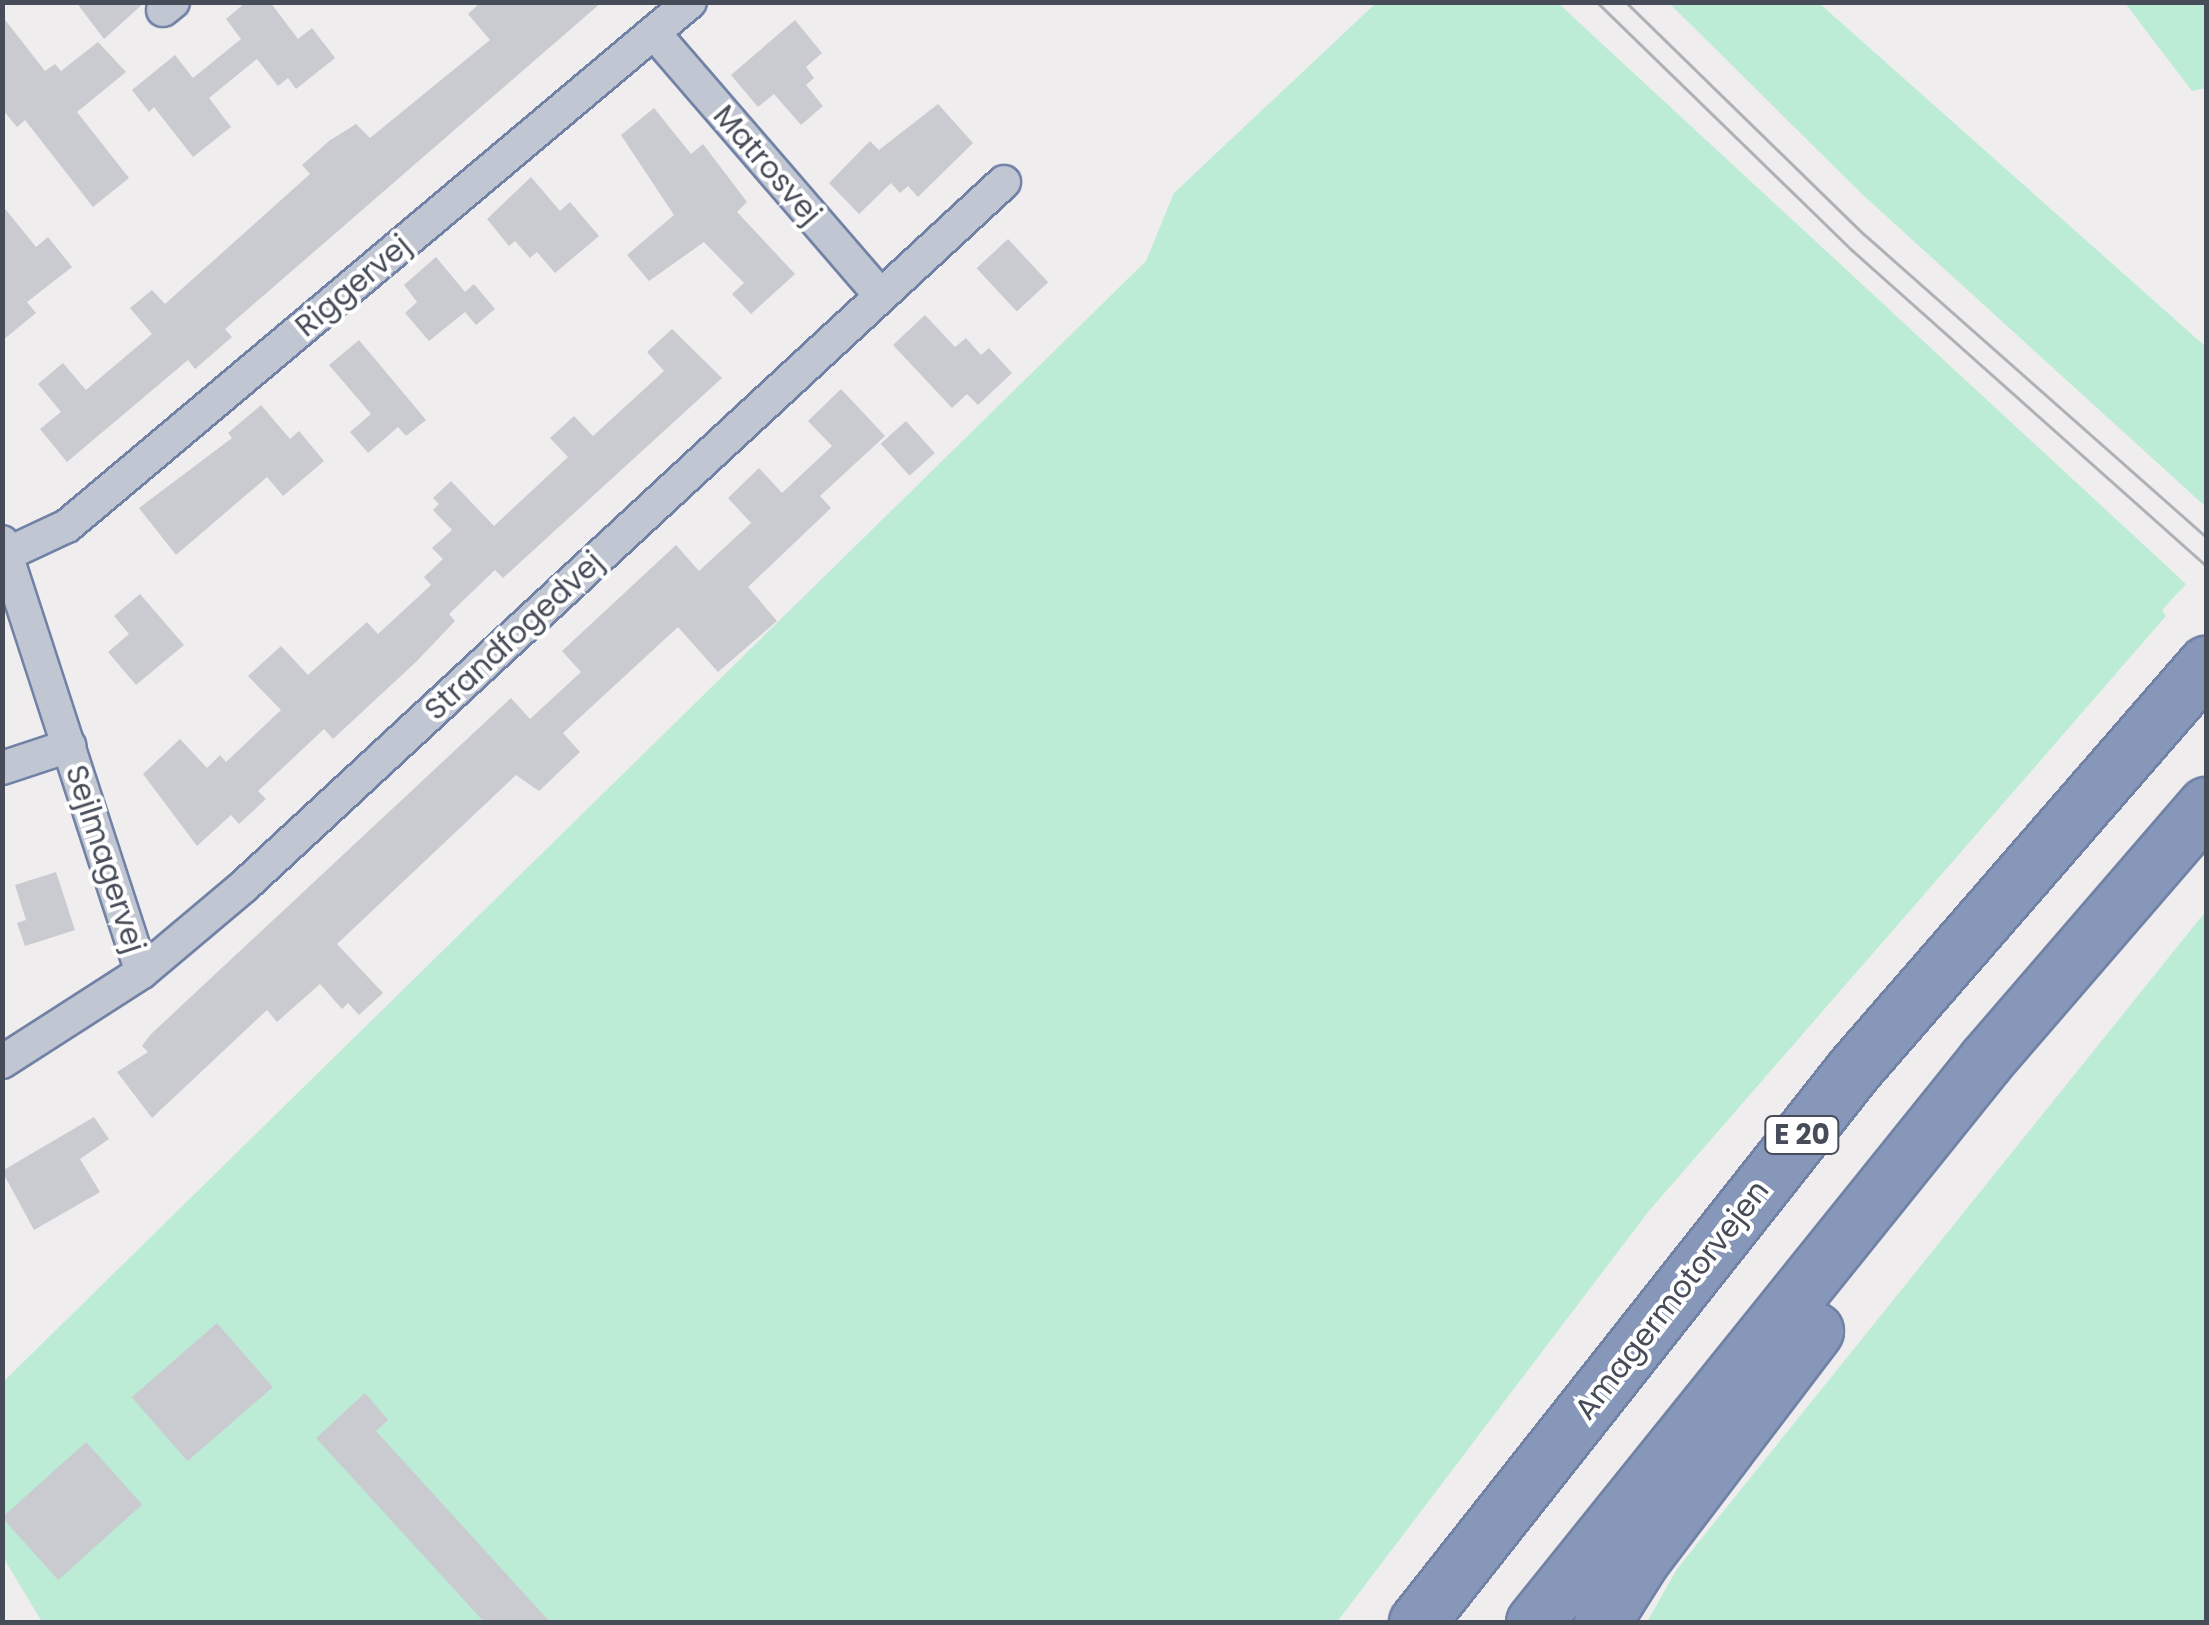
<!DOCTYPE html>
<html>
<head>
<meta charset="utf-8">
<style>
  body { margin:0 }
  #map { position:relative; width:2209px; height:1625px; overflow:hidden; background:#efeded; font-family:Poppins,sans-serif }
  div>[style] { position:absolute }
  .green>* { inset:0; background:#bcecd6 }
  .building>* { inset:0; background:#cacbd1; transform-origin:0 0 }
  .roads { filter:drop-shadow(2px 0 #7182a6) drop-shadow(-2px 0 #7182a6) drop-shadow(0 2px #7182a6) drop-shadow(0 -2px #7182a6) }
  .street>* { height:32px; margin:-16px; padding:0 16px; transform-origin:16px; border-radius:16px; background:#c1c7d2 }
  .highway>* { height:55px; margin:-27.5px; padding:0 27.5px; transform-origin:27.5px; border-radius:27.5px; background:#8697ba }
  .tram>* { height:2.5px; margin:-1.25px; padding:0 1.25px; transform-origin:1.25px; border-radius:1.25px; background:#afb1b7 }
  span { translate:-50% -50%; white-space:nowrap; text-align:center; line-height:1.15; -webkit-text-stroke:8px #fff; paint-order:stroke }
  .shield-label span { padding:2px 8px; background:#fff; border:2px solid; border-radius:8px; -webkit-text-stroke-width:0 }
  .shield-label { font-size:28px; color:#464d59; font-weight:700 }
  .street-label { font-size:30px; color:#464d59 }
  .frame { position:absolute; inset:0; border:5px solid #464d59; pointer-events:none }
</style>
</head>
<body>
<div id="map">
  <div class="green">
    <div style="clip-path:polygon(1376px 3px,1558px 3px,2186px 584px,2162px 610px,2166px 616px,1648px 1212px,1337px 1622px,42px 1622px,3px 1557px,3px 1382px,1146px 261px,1174px 193px)"></div>
    <div style="clip-path:polygon(1669px 3px,1819px 3px,2206px 347px,2206px 507px,1863px 195px)"></div>
    <div style="clip-path:polygon(2125px 3px,2206px 3px,2206px 88px,2192px 91px)"></div>
    <div style="clip-path:polygon(2206px 911px,2206px 1622px,1647px 1622px,1677px 1569px)"></div>
  </div>
  <div class="building">
    <div style="clip-path:polygon(76px 2px,145px 2px,104px 39px)"></div>
    <div style="clip-path:polygon(246px 2px,270px 2px,298px 39px,312px 28px,335px 58px,296px 89px,288px 78px,278px 86px,257px 59px,209px 98px,231px 127px,193px 157px,154px 107px,149px 112px,132px 90px,175px 55px,193px 78px,241px 39px,226px 19px)"></div>
    <div style="clip-path:polygon(481px 2px,602px 2px,225px 329px,232px 337px,195px 369px,188px 360px,67px 462px,40px 429px,61px 412px,38px 384px,63px 363px,86px 390px,152px 334px,130px 308px,152px 290px,165px 304px,310px 174px,302px 165px,329px 141px,356px 124px,370px 138px,490px 40px,468px 14px)"></div>
    <div style="clip-path:polygon(2px 16px,45px 71px,55px 64px,61px 71px,98px 42px,126px 72px,77px 112px,129px 178px,93px 207px,25px 120px,17px 127px,2px 109px)"></div>
    <div style="clip-path:polygon(795px 20px,822px 53px,806px 67px,814px 78px,806px 85px,823px 106px,801px 125px,774px 94px,758px 107px,731px 75px)"></div>
    <div style="clip-path:polygon(938px 104px,973px 143px,918px 197px,908px 186px,900px 193px,891px 183px,859px 214px,829px 183px,870px 141px,879px 150px)"></div>
    <div style="clip-path:polygon(654px 108px,691px 154px,703px 144px,747px 202px,737px 212px,795px 274px,751px 314px,732px 294px,744px 283px,704px 242px,649px 281px,627px 255px,674px 215px,621px 135px)"></div>
    <div style="clip-path:polygon(531px 177px,560px 211px,570px 202px,599px 236px,555px 273px,537px 252px,530px 258px,515px 241px,509px 246px,487px 219px)"></div>
    <div style="clip-path:polygon(2px 205px,36px 247px,48px 237px,72px 267px,27px 302px,36px 313px,3px 340px)"></div>
    <div style="left:1008px;top:239px;width:59px;height:43px;rotate:47deg"></div>
    <div style="clip-path:polygon(436px 257px,465px 292px,474px 284px,495px 309px,476px 325px,465px 312px,429px 341px,405px 313px,417px 302px,404px 285px)"></div>
    <div style="clip-path:polygon(925px 315px,955px 347px,966px 338px,981px 355px,989px 348px,1012px 373px,978px 405px,967px 394px,952px 408px,893px 345px)"></div>
    <div style="clip-path:polygon(672px 329px,722px 378px,503px 578px,495px 570px,449px 614px,455px 621px,417px 661px,333px 739px,324px 729px,258px 791px,266px 799px,239px 824px,231px 815px,197px 846px,143px 774px,180px 739px,207px 768px,220px 755px,226px 762px,281px 710px,248px 676px,281px 646px,308px 675px,367px 622px,378px 634px,431px 585px,424px 577px,443px 559px,432px 548px,452px 530px,433px 510px,439px 504px,433px 498px,451px 481px,494px 526px,568px 457px,550px 438px,574px 416px,593px 436px,664px 371px,647px 352px)"></div>
    <div style="clip-path:polygon(359px 340px,426px 420px,406px 436px,398px 427px,368px 453px,350px 432px,371px 414px,329px 365px)"></div>
    <div style="clip-path:polygon(841px 389px,885px 436px,820px 496px,831px 508px,748px 587px,777px 621px,718px 672px,678px 627px,563px 733px,580px 752px,539px 791px,516px 775px,337px 944px,383px 993px,359px 1015px,348px 1003px,342px 1009px,320px 984px,277px 1022px,267px 1010px,152px 1118px,117px 1072px,148px 1052px,142px 1046px,150px 1035px,511px 698px,530px 719px,581px 672px,562px 651px,676px 545px,699px 571px,751px 523px,728px 498px,759px 468px,782px 493px,832px 446px,808px 421px)"></div>
    <div style="clip-path:polygon(261px 405px,290px 439px,299px 431px,324px 461px,283px 496px,267px 477px,176px 555px,139px 508px,232px 438px,228px 433px)"></div>
    <div style="left:906px;top:421px;width:43px;height:34px;rotate:48deg"></div>
    <div style="clip-path:polygon(140px 594px,184px 645px,136px 685px,108px 652px,129px 634px,114px 616px)"></div>
    <div style="clip-path:polygon(56px 872px,75px 930px,25px 946px,17px 923px,26px 920px,15px 885px)"></div>
    <div style="clip-path:polygon(94px 1117px,109px 1139px,80px 1159px,100px 1192px,34px 1230px,2px 1171px)"></div>
    <div style="left:217px;top:1323px;width:85px;height:113px;rotate:49deg"></div>
    <div style="clip-path:polygon(365px 1393px,388px 1420px,376px 1431px,550px 1622px,484px 1622px,316px 1438px)"></div>
    <div style="left:86px;top:1442px;width:84px;height:113px;rotate:48deg"></div>
  </div>
  <div class="roads">
    <div class="street">
      <div style="left:163px;top:10px;width:13px;rotate:-39deg"></div>
      <div style="left:654px;top:33px;width:347px;rotate:49.2deg"></div>
      <div style="left:2px;top:542px;width:452px;rotate:72deg"></div>
      <div style="left:7px;top:554px;width:66px;rotate:-25deg"></div>
      <div style="left:67px;top:526px;width:814px;rotate:-40.07deg"></div>
      <div style="left:2px;top:768px;width:71px;rotate:-18.2deg"></div>
      <div style="left:2px;top:1062px;width:166px;rotate:-32.7deg"></div>
      <div style="left:142px;top:972px;width:133px;rotate:-40.1deg"></div>
      <div style="left:244px;top:886px;width:1036px;rotate:-42.81deg"></div>
    </div>
    <div class="highway">
      <div style="left:1417px;top:1622px;width:705px;rotate:-51.68deg"></div>
      <div style="left:1854px;top:1069px;width:537px;rotate:-49deg"></div>
      <div style="left:1534px;top:1622px;width:721px;rotate:-51.19deg"></div>
      <div style="left:1986px;top:1060px;width:337px;rotate:-49.2deg"></div>
      <div style="left:1602px;top:1622px;width:73px;rotate:-57.8deg"></div>
      <div style="left:1641px;top:1560px;width:288px;rotate:-52.8deg"></div>
    </div>
  </div>
  <div class="tram">
    <div style="left:1597px;top:2px;width:356px;rotate:44.2deg"></div>
    <div style="left:1852px;top:250px;width:474px;rotate:41.7deg"></div>
    <div style="left:1626px;top:2px;width:332px;rotate:44.3deg"></div>
    <div style="left:1864px;top:234px;width:457px;rotate:41.5deg"></div>
  </div>
  <div class="shield-label">
    <span style="left:1802px;top:1135px">E 20</span>
  </div>
  <div class="street-label">
    <span style="left:767px;top:165px;rotate:49deg">Matrosvej</span>
    <span style="left:353px;top:286px;rotate:-40deg">Riggervej</span>
    <span style="left:514px;top:636px;rotate:-43deg">Strandfogedvej</span>
    <span style="left:105px;top:859px;rotate:72deg">Sejlmagervej</span>
    <span style="left:1672px;top:1300px;rotate:-52deg">Amagermotorvejen</span>
  </div>
  <div class="frame"></div>
</div>
</body>
</html>
